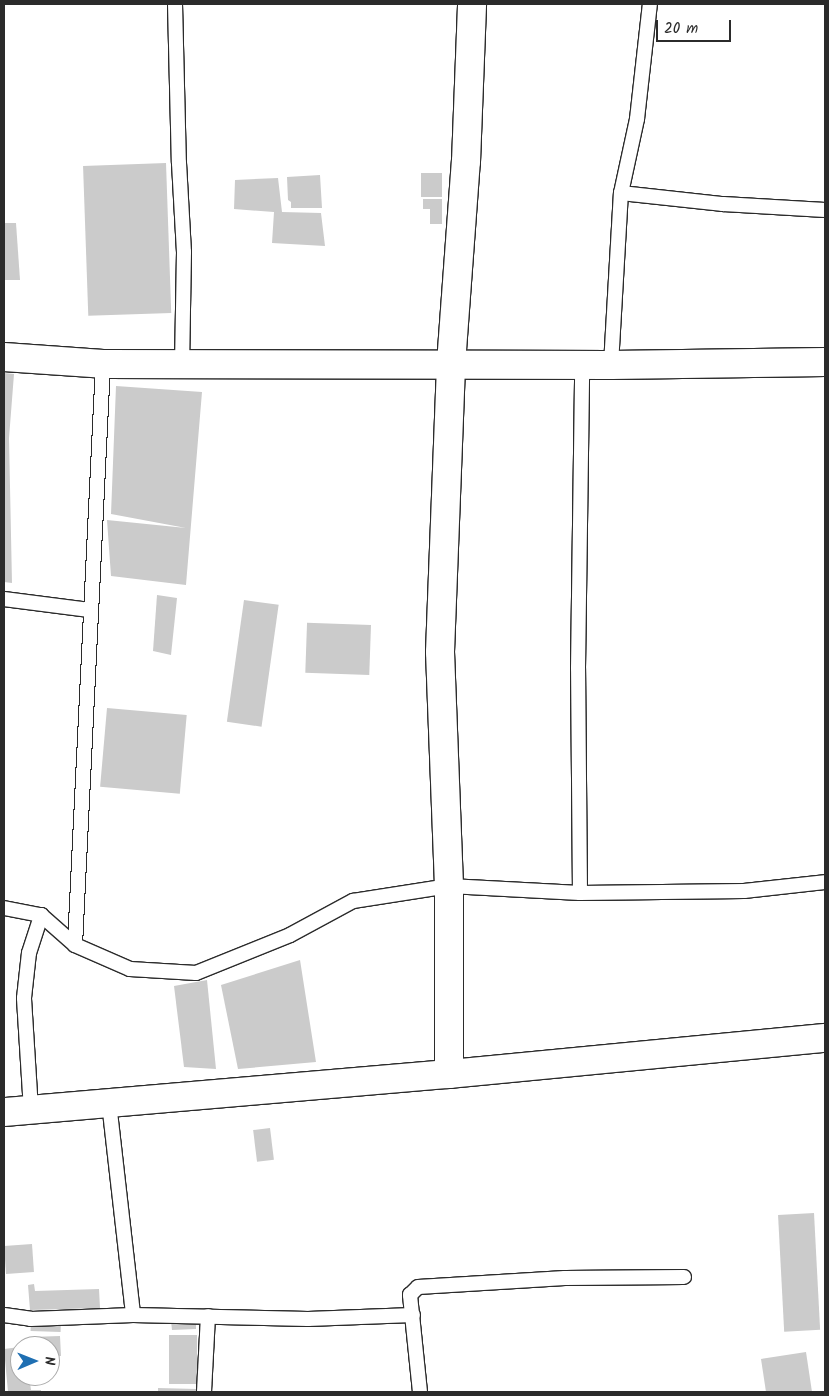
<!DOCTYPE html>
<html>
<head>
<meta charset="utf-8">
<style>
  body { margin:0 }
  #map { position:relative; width:829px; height:1396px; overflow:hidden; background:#fff; font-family:Kalam,sans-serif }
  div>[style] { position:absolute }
  .building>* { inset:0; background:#cbcbcb; transform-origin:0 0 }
  .roads { filter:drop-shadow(1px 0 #2b2b2b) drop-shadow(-1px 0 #2b2b2b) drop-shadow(0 1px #2b2b2b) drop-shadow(0 -1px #2b2b2b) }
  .lane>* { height:14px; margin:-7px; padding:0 7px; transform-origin:7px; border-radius:7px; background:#fff }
  .street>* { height:28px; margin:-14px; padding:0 14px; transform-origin:14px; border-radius:14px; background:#fff }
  span { translate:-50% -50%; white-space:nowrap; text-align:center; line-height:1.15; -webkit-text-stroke:5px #fff; paint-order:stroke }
  .frame { position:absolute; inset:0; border:5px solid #2b2b2b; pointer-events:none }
  .north { position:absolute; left:10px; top:1336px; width:50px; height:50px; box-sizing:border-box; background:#fff; border:1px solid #aaa; border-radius:50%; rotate:89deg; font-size:14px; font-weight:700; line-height:20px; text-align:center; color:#2b2b2b }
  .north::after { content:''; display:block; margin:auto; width:18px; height:22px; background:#1f6fb2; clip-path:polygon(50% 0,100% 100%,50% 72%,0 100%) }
  .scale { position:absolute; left:656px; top:20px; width:75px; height:22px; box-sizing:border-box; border:2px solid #2b2b2b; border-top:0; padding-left:6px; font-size:15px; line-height:18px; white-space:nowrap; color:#2b2b2b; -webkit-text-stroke:4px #fff; paint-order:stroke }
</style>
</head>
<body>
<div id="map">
  <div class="building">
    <div style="left:166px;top:163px;width:150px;height:83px;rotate:88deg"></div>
    <div style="left:421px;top:173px;width:21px;height:24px"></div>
    <div style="clip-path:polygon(320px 175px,322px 208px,291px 208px,291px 202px,288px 200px,287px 177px)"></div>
    <div style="clip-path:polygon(278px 178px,282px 212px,321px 213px,325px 246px,272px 243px,274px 212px,234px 209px,235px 180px)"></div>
    <div style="clip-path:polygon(423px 199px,442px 199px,442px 224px,430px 224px,430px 209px,423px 209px)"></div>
    <div style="clip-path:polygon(4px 223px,16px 223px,20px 280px,4px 280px)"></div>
    <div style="clip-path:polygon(4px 373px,14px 374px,9px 438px,12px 583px,4px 582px)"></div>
    <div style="clip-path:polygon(116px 386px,202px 392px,186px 585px,111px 576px,107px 520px,186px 528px,111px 514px)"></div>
    <div style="clip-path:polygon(157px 595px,177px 598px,171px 655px,153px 651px)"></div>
    <div style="left:244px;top:600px;width:35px;height:123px;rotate:8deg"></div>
    <div style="left:371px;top:625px;width:50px;height:64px;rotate:92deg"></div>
    <div style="left:107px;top:708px;width:80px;height:79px;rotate:5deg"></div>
    <div style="clip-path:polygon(300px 960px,316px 1062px,238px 1069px,221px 985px)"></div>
    <div style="clip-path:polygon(207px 980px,216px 1069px,184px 1067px,174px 986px)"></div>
    <div style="left:270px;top:1128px;width:32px;height:17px;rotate:83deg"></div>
    <div style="left:814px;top:1213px;width:117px;height:36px;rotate:87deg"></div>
    <div style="left:32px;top:1244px;width:28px;height:28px;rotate:86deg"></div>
    <div style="clip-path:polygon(34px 1284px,35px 1291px,99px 1289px,100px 1308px,30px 1310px,28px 1285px)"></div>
    <div style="left:31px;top:1319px;width:30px;height:12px;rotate:2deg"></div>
    <div style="clip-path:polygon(171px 1321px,196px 1321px,196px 1329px,172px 1330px)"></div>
    <div style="left:169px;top:1335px;width:28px;height:49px"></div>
    <div style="clip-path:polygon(60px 1336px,61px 1356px,50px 1355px,50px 1346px,30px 1346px,30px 1337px)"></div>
    <div style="clip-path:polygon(20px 1347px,20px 1376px,29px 1376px,31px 1390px,41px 1390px,41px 1392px,8px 1392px,4px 1349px)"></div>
    <div style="clip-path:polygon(806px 1352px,812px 1392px,766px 1392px,761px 1359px)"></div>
    <div style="clip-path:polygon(158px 1388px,197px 1389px,197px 1392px,158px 1392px)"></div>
  </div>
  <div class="roads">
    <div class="lane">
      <div style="left:175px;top:4px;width:159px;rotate:88.6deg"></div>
      <div style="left:179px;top:163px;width:89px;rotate:86.8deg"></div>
      <div style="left:184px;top:252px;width:112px;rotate:91deg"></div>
      <div style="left:621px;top:193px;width:103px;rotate:6.2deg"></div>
      <div style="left:723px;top:204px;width:102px;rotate:3.4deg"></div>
      <div style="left:611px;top:365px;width:172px;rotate:-86.7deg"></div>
      <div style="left:621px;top:193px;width:76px;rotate:-77.8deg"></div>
      <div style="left:637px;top:119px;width:116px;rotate:-83.6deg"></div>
      <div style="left:4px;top:599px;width:87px;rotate:7.3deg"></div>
      <div style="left:580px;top:893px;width:225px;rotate:-90.5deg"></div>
      <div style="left:578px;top:668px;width:303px;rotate:-89.2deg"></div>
      <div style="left:4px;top:908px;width:38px;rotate:11deg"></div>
      <div style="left:41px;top:915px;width:45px;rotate:41.4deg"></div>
      <div style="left:75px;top:945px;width:60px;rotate:23.6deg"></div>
      <div style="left:130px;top:969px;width:66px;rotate:3.5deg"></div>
      <div style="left:196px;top:973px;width:101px;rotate:-22deg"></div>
      <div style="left:290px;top:935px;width:72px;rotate:-28.4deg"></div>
      <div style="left:353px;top:901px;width:97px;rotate:-8.9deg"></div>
      <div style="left:449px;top:886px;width:131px;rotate:3.1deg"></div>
      <div style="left:580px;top:893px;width:164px;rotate:-0.7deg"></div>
      <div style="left:744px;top:891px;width:81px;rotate:-6.3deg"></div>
      <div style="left:75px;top:945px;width:582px;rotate:-87.24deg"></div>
      <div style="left:109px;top:1103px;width:213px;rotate:83.5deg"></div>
      <div style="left:31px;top:1110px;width:112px;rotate:-93.6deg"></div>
      <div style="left:24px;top:998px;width:45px;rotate:-83.7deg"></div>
      <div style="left:29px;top:953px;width:40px;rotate:-72deg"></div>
      <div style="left:4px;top:1315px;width:27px;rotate:8deg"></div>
      <div style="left:31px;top:1319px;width:102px;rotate:-2.2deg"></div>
      <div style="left:133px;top:1315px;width:175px;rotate:1.3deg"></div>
      <div style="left:308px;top:1319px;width:105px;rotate:-2.2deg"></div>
      <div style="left:204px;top:1392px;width:76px;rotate:-87deg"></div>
      <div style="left:420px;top:1392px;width:98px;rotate:-95.9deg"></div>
      <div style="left:410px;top:1295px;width:11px;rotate:-45deg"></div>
      <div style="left:418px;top:1287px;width:147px;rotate:-3.5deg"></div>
      <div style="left:565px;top:1278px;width:119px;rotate:-0.5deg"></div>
    </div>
    <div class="street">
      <div style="left:4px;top:357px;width:99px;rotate:4deg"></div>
      <div style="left:103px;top:364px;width:508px;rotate:0.11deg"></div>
      <div style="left:611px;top:365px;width:214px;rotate:-0.8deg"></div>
      <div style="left:449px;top:1074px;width:188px;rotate:-90deg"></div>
      <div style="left:449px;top:886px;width:234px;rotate:-92.2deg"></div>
      <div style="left:440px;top:652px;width:288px;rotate:-87.8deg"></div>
      <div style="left:451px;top:364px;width:203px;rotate:-85.8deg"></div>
      <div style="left:466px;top:162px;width:158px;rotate:-87.8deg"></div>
      <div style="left:4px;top:1112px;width:447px;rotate:-4.9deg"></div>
      <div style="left:449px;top:1074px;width:378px;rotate:-5.5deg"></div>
    </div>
  </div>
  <div class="frame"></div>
  <div class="north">N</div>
  <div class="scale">20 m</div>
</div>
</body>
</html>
